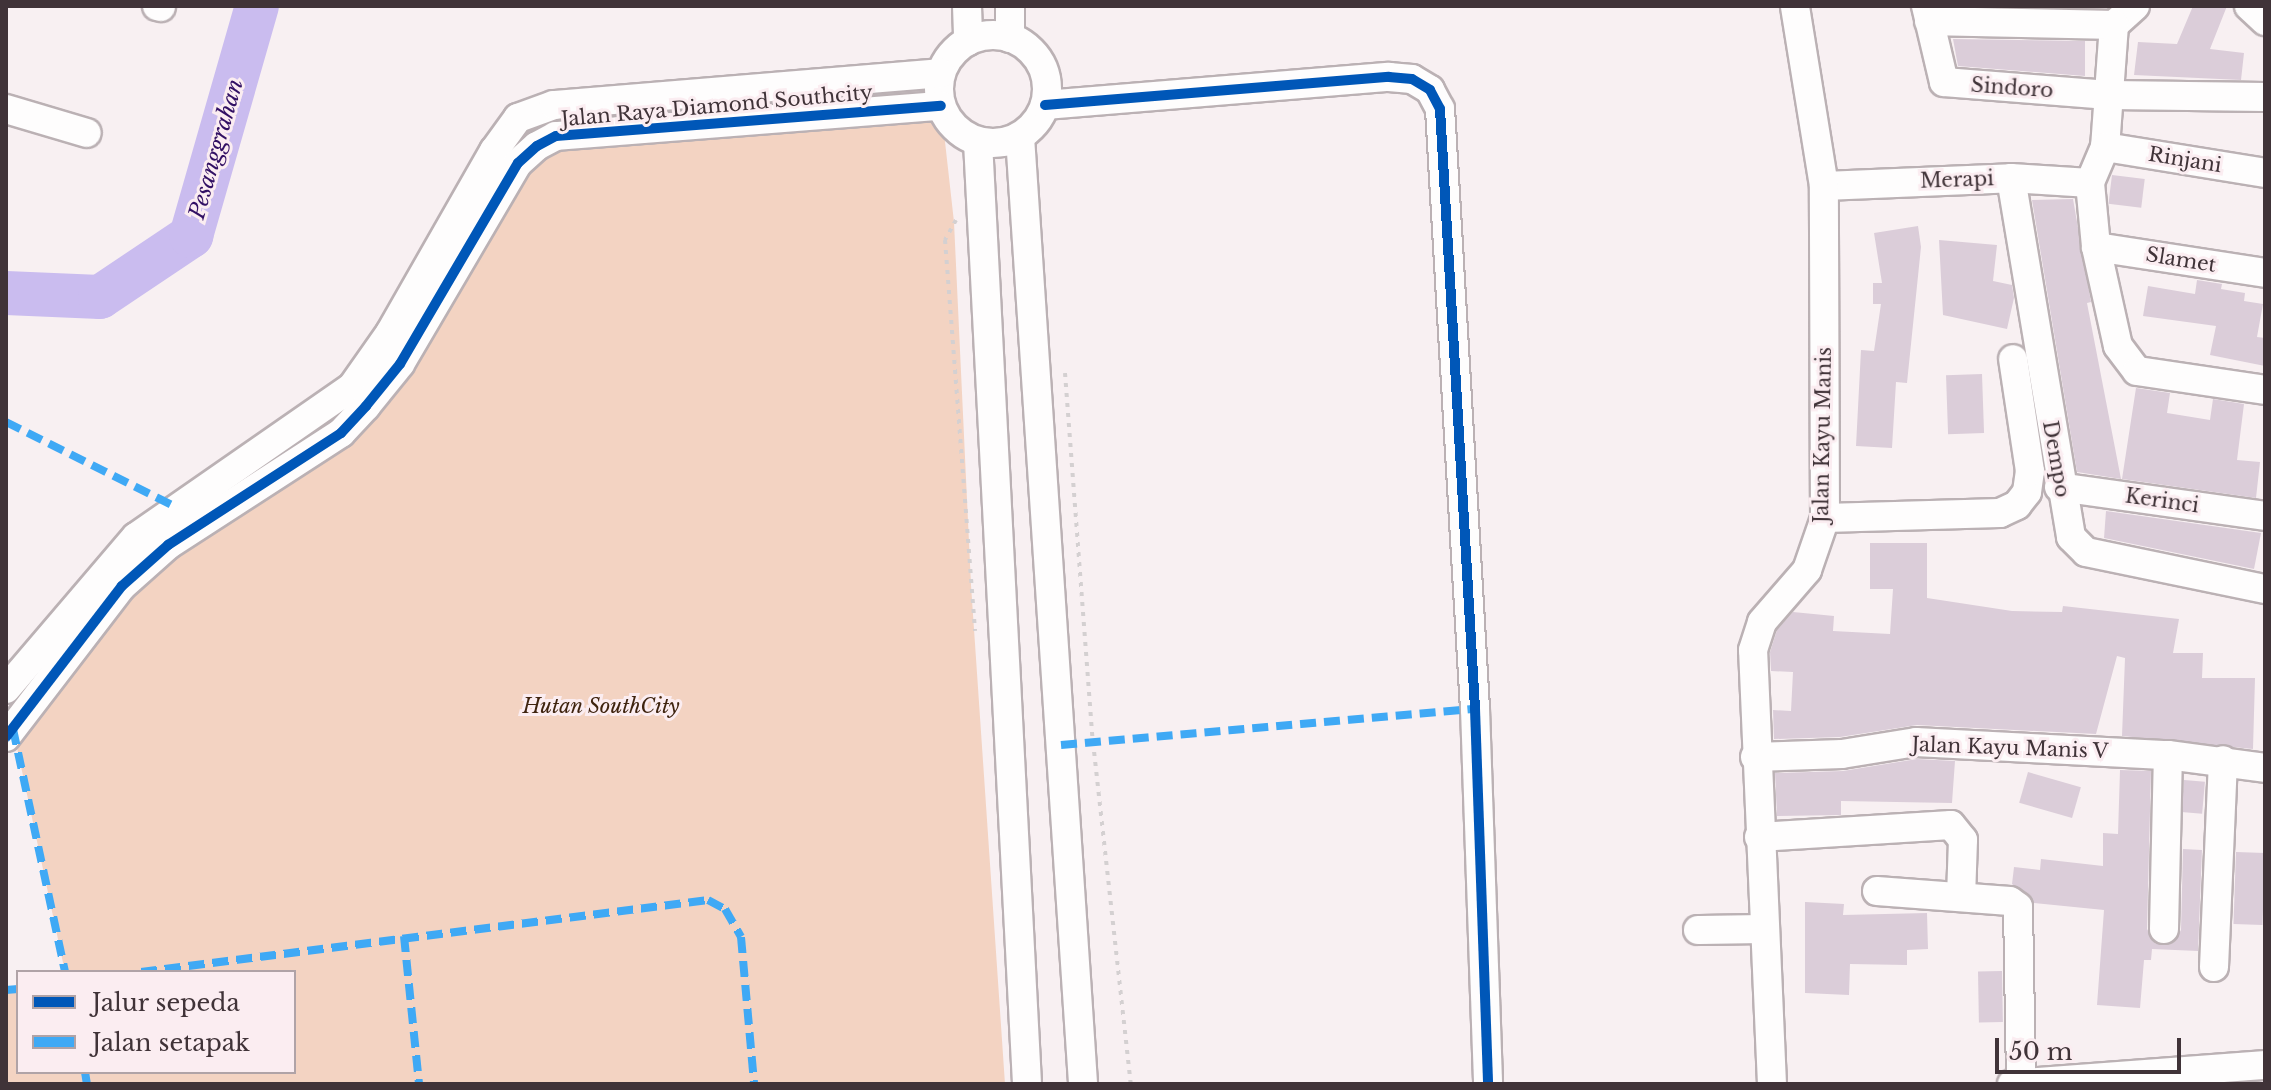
<!DOCTYPE html>
<html>
<head>
<meta charset="utf-8">
<style>
  body { margin:0 }
  #map { position:relative; width:2271px; height:1090px; overflow:hidden; background:#f8f0f2; font-family:"Libre Baskerville",serif }
  div>[style] { position:absolute }
  .green>* { inset:0; background:#f3d3c2 }
  .river>* { height:44px; margin:-22px; padding:0 22px; transform-origin:22px; border-radius:22px; background:#cabcef }
  .building>* { inset:0; background:#dbcdd9; transform-origin:0 0 }
  .path>* { height:4px; margin-top:-2px; transform-origin:0; background:repeating-linear-gradient(90deg,#d4d0d1 0 4px,transparent 0 10px) }
  .roads { filter:drop-shadow(2px 0 #bbb1b4) drop-shadow(-2px 0 #bbb1b4) drop-shadow(0 2px #bbb1b4) drop-shadow(0 -2px #bbb1b4) }
  .minor>* { height:28px; margin:-14px; padding:0 14px; transform-origin:14px; border-radius:14px; background:#fefdfd }
  .minor>.ring { margin:-14px; padding:0; box-sizing:content-box; background:none; border:28px solid #fefdfd; border-radius:50% }
  .quiet>* { height:8px; margin-top:-4px; transform-origin:0; background:repeating-linear-gradient(90deg,#3fa9f5 0 16px,transparent 0 24px) }
  .cycleway>* { height:10px; margin:-5px; padding:0 5px; transform-origin:5px; border-radius:5px; background:#0057b8 }
  span { translate:-50% -50%; white-space:nowrap; text-align:center; line-height:1.15; -webkit-text-stroke:6px #fbedf1; paint-order:stroke }
  .street-label { font-size:20px; color:#403338 }
  .park-label { font-size:20px; color:#3f240f; font-style:italic }
  .water-label { font-size:22px; color:#321064; font-style:italic }
  .frame { position:absolute; inset:0; border:8px solid #403338; pointer-events:none }
  .legend { position:absolute; left:16px; top:970px; width:280px; height:104px; box-sizing:border-box; background:#fbedf1; border:2px solid #b0a3a7; margin:0; padding:10px 14px; list-style:none; font-size:24px; color:#403338 }
  .legend li { display:flex; align-items:center; gap:16px; height:40px }
  .legend b { width:40px; border:2px solid #b0a3a7 }
  .scale { position:absolute; left:1995px; top:1038px; width:186px; height:36px; box-sizing:border-box; border:4px solid #403338; border-top:0; padding-left:10px; font-size:24px; line-height:28px; white-space:nowrap; color:#403338; -webkit-text-stroke:6px #fbedf1; paint-order:stroke }
</style>
</head>
<body>
<div id="map">
  <div class="green">
    <div style="clip-path:polygon(941px 106px,954px 222px,971px 585px,1005px 1084px,90px 1084px,87px 1072px,294px 1072px,294px 972px,65px 972px,13px 729px,122px 586px,341px 433px,537px 146px)"></div>
    <div style="clip-path:polygon(18px 989px,18px 1072px,85px 1072px,87px 1084px,6px 1084px,6px 990px)"></div>
  </div>
  <div class="river">
    <div style="left:6px;top:293px;width:94px;rotate:2.4deg"></div>
    <div style="left:100px;top:297px;width:110px;rotate:-33.8deg"></div>
    <div style="left:191px;top:236px;width:239px;rotate:-74deg"></div>
  </div>
  <div class="building">
    <div style="clip-path:polygon(2193px 6px,2227px 6px,2210px 49px,2244px 53px,2241px 80px,2134px 75px,2138px 42px,2177px 44px)"></div>
    <div style="clip-path:polygon(1953px 39px,2085px 41px,2085px 76px,1958px 66px)"></div>
    <div style="left:2112px;top:175px;width:33px;height:29px;rotate:7deg"></div>
    <div style="clip-path:polygon(2073px 199px,2091px 302px,2087px 303px,2121px 479px,2077px 472px,2032px 200px)"></div>
    <div style="clip-path:polygon(1918px 226px,1921px 247px,1907px 383px,1896px 382px,1892px 448px,1856px 446px,1861px 350px,1874px 351px,1881px 304px,1873px 304px,1873px 283px,1882px 283px,1874px 233px)"></div>
    <div style="clip-path:polygon(1939px 240px,1997px 245px,1993px 281px,2012px 285px,2014px 298px,2007px 329px,1943px 315px)"></div>
    <div style="clip-path:polygon(2197px 280px,2222px 284px,2221px 289px,2245px 293px,2244px 301px,2263px 304px,2257px 337px,2265px 338px,2265px 366px,2210px 355px,2216px 326px,2143px 316px,2148px 286px,2195px 294px)"></div>
    <div style="left:1982px;top:374px;width:59px;height:36px;rotate:88deg"></div>
    <div style="clip-path:polygon(2136px 388px,2170px 393px,2167px 413px,2210px 420px,2213px 399px,2244px 404px,2237px 460px,2260px 462px,2256px 498px,2122px 479px)"></div>
    <div style="clip-path:polygon(2106px 511px,2261px 533px,2254px 569px,2104px 538px)"></div>
    <div style="clip-path:polygon(1870px 543px,1927px 543px,1927px 598px,2012px 611px,2062px 612px,2063px 606px,2179px 619px,2173px 653px,2203px 653px,2202px 678px,2255px 678px,2253px 749px,2122px 736px,2125px 658px,2117px 656px,2096px 734px,1917px 725px,1840px 737px,1774px 739px,1773px 710px,1791px 711px,1793px 672px,1771px 671px,1770px 652px,1777px 630px,1793px 612px,1834px 616px,1833px 631px,1890px 634px,1893px 589px,1870px 589px)"></div>
    <div style="clip-path:polygon(1917px 759px,1955px 761px,1952px 803px,1841px 801px,1841px 815px,1777px 816px,1775px 773px,1843px 771px)"></div>
    <div style="clip-path:polygon(2120px 770px,2151px 771px,2147px 929px,2156px 944px,2173px 943px,2181px 930px,2183px 849px,2202px 850px,2198px 951px,2152px 949px,2151px 960px,2144px 960px,2140px 1008px,2097px 1005px,2104px 910px,2034px 903px,2012px 884px,2014px 867px,2040px 870px,2041px 859px,2103px 866px,2103px 833px,2118px 834px)"></div>
    <div style="left:2028px;top:772px;width:55px;height:32px;rotate:16deg"></div>
    <div style="left:2184px;top:780px;width:21px;height:32px;rotate:5deg"></div>
    <div style="left:2236px;top:852px;width:29px;height:72px;rotate:2deg"></div>
    <div style="clip-path:polygon(1805px 902px,1844px 904px,1843px 915px,1927px 913px,1928px 949px,1907px 950px,1907px 965px,1850px 964px,1849px 995px,1805px 993px)"></div>
    <div style="left:2002px;top:971px;width:51px;height:24px;rotate:89deg"></div>
  </div>
  <div class="path">
    <div style="left:956px;top:220px;width:23px;rotate:119deg"></div>
    <div style="left:945px;top:240px;width:392px;rotate:85.6deg"></div>
    <div style="left:1065px;top:373px;width:370px;rotate:85.7deg"></div>
    <div style="left:1093px;top:742px;width:344px;rotate:83.7deg"></div>
  </div>
  <div class="roads">
    <div class="minor">
      <div style="left:157px;top:6px;width:4px;rotate:14deg"></div>
      <div style="left:967px;top:6px;width:35px;rotate:88deg"></div>
      <div style="left:1010px;top:6px;width:32px;rotate:90deg"></div>
      <div style="left:1926px;top:6px;width:78px;rotate:76.7deg"></div>
      <div style="left:1944px;top:82px;width:168px;rotate:4.5deg"></div>
      <div style="left:2111px;top:95px;width:154px;rotate:0.7deg"></div>
      <div style="left:2135px;top:6px;width:28px;rotate:138deg"></div>
      <div style="left:2114px;top:25px;width:122px;rotate:94.2deg"></div>
      <div style="left:2105px;top:147px;width:39px;rotate:113deg"></div>
      <div style="left:2090px;top:183px;width:64px;rotate:84.6deg"></div>
      <div style="left:2096px;top:247px;width:101px;rotate:77.5deg"></div>
      <div style="left:2118px;top:346px;width:31px;rotate:53deg"></div>
      <div style="left:2137px;top:371px;width:129px;rotate:8.4deg"></div>
      <div style="left:2249px;top:6px;width:22px;rotate:43deg"></div>
      <div style="left:1929px;top:21px;width:185px;rotate:1.2deg"></div>
      <div class="ring" style="left:939px;top:35px;width:80px;height:80px"></div>
      <div style="left:1045px;top:105px;width:345px;rotate:-4.7deg"></div>
      <div style="left:1389px;top:77px;width:23px;rotate:5deg"></div>
      <div style="left:1412px;top:79px;width:21px;rotate:31deg"></div>
      <div style="left:1430px;top:90px;width:21px;rotate:62deg"></div>
      <div style="left:1440px;top:109px;width:601px;rotate:86.66deg"></div>
      <div style="left:1475px;top:709px;width:375px;rotate:88deg"></div>
      <div style="left:6px;top:109px;width:84px;rotate:16.5deg"></div>
      <div style="left:1020px;top:137px;width:949px;rotate:86.19deg"></div>
      <div style="left:978px;top:142px;width:943px;rotate:87.02deg"></div>
      <div style="left:2105px;top:147px;width:162px;rotate:9.2deg"></div>
      <div style="left:2011px;top:178px;width:364px;rotate:80.5deg"></div>
      <div style="left:2071px;top:537px;width:21px;rotate:45deg"></div>
      <div style="left:2086px;top:552px;width:183px;rotate:11.7deg"></div>
      <div style="left:1824px;top:186px;width:187px;rotate:-2.4deg"></div>
      <div style="left:2011px;top:178px;width:79px;rotate:3.6deg"></div>
      <div style="left:2096px;top:247px;width:171px;rotate:8.7deg"></div>
      <div style="left:2059px;top:487px;width:208px;rotate:8deg"></div>
      <div style="left:1825px;top:518px;width:175px;rotate:-1.6deg"></div>
      <div style="left:2000px;top:513px;width:19px;rotate:-25deg"></div>
      <div style="left:2017px;top:505px;width:16px;rotate:-52deg"></div>
      <div style="left:2027px;top:492px;width:21px;rotate:-82deg"></div>
      <div style="left:2030px;top:471px;width:113px;rotate:-98.6deg"></div>
      <div style="left:6px;top:689px;width:200px;rotate:-49.5deg"></div>
      <div style="left:136px;top:537px;width:263px;rotate:-34.8deg"></div>
      <div style="left:352px;top:387px;width:66px;rotate:-54.9deg"></div>
      <div style="left:390px;top:333px;width:210px;rotate:-60.3deg"></div>
      <div style="left:494px;top:151px;width:41px;rotate:-54deg"></div>
      <div style="left:518px;top:118px;width:38px;rotate:-20deg"></div>
      <div style="left:554px;top:105px;width:388px;rotate:-4.7deg"></div>
      <div style="left:6px;top:737px;width:190px;rotate:-52.5deg"></div>
      <div style="left:122px;top:586px;width:62px;rotate:-41.7deg"></div>
      <div style="left:168px;top:545px;width:206px;rotate:-32.9deg"></div>
      <div style="left:341px;top:433px;width:37px;rotate:-47deg"></div>
      <div style="left:366px;top:406px;width:54px;rotate:-51deg"></div>
      <div style="left:400px;top:364px;width:233px;rotate:-59.6deg"></div>
      <div style="left:518px;top:163px;width:25px;rotate:-42deg"></div>
      <div style="left:537px;top:146px;width:21px;rotate:-28deg"></div>
      <div style="left:556px;top:136px;width:386px;rotate:-4.5deg"></div>
      <div style="left:1755px;top:757px;width:87px;rotate:-2deg"></div>
      <div style="left:1842px;top:754px;width:75px;rotate:-9.2deg"></div>
      <div style="left:1916px;top:742px;width:252px;rotate:3deg"></div>
      <div style="left:2168px;top:755px;width:98px;rotate:7.6deg"></div>
      <div style="left:1759px;top:837px;width:192px;rotate:-3.6deg"></div>
      <div style="left:1951px;top:825px;width:19px;rotate:51deg"></div>
      <div style="left:1963px;top:840px;width:56px;rotate:92deg"></div>
      <div style="left:1877px;top:891px;width:133px;rotate:4.3deg"></div>
      <div style="left:2010px;top:901px;width:10px;rotate:37deg"></div>
      <div style="left:2018px;top:907px;width:177px;rotate:89deg"></div>
      <div style="left:2164px;top:929px;width:174px;rotate:-88.7deg"></div>
      <div style="left:1698px;top:930px;width:66px;rotate:-0.9deg"></div>
      <div style="left:2214px;top:967px;width:207px;rotate:-87.5deg"></div>
      <div style="left:1772px;top:1084px;width:434px;rotate:-92.5deg"></div>
      <div style="left:1753px;top:650px;width:29px;rotate:-72deg"></div>
      <div style="left:1762px;top:622px;width:69px;rotate:-49.1deg"></div>
      <div style="left:1807px;top:570px;width:55px;rotate:-70.9deg"></div>
      <div style="left:1825px;top:518px;width:332px;rotate:-90.2deg"></div>
      <div style="left:1824px;top:186px;width:182px;rotate:-99.2deg"></div>
      <div style="left:2012px;top:1084px;width:254px;rotate:-4.3deg"></div>
    </div>
  </div>
  <div class="quiet">
    <div style="left:6px;top:422px;width:188px;rotate:26.6deg"></div>
    <div style="left:13px;top:729px;width:249px;rotate:77.9deg"></div>
    <div style="left:1061px;top:745px;width:416px;rotate:-5deg"></div>
    <div style="left:404px;top:936px;width:149px;rotate:84.2deg"></div>
    <div style="left:141px;top:972px;width:572px;rotate:-7.24deg"></div>
    <div style="left:708px;top:900px;width:19px;rotate:28deg"></div>
    <div style="left:725px;top:909px;width:32px;rotate:60deg"></div>
    <div style="left:741px;top:937px;width:148px;rotate:84.9deg"></div>
    <div style="left:6px;top:990px;width:12px;rotate:-5deg"></div>
    <div style="left:85px;top:1072px;width:12px;rotate:81deg"></div>
  </div>
  <div class="cycleway">
    <div style="left:1045px;top:105px;width:345px;rotate:-4.7deg"></div>
    <div style="left:1389px;top:77px;width:23px;rotate:5deg"></div>
    <div style="left:1412px;top:79px;width:21px;rotate:31deg"></div>
    <div style="left:1430px;top:90px;width:21px;rotate:62deg"></div>
    <div style="left:1440px;top:109px;width:601px;rotate:86.66deg"></div>
    <div style="left:1475px;top:709px;width:375px;rotate:88deg"></div>
    <div style="left:6px;top:737px;width:190px;rotate:-52.5deg"></div>
    <div style="left:122px;top:586px;width:62px;rotate:-41.7deg"></div>
    <div style="left:168px;top:545px;width:206px;rotate:-32.9deg"></div>
    <div style="left:341px;top:433px;width:37px;rotate:-47deg"></div>
    <div style="left:366px;top:406px;width:54px;rotate:-51deg"></div>
    <div style="left:400px;top:364px;width:233px;rotate:-59.6deg"></div>
    <div style="left:518px;top:163px;width:25px;rotate:-42deg"></div>
    <div style="left:537px;top:146px;width:21px;rotate:-28deg"></div>
    <div style="left:556px;top:136px;width:386px;rotate:-4.5deg"></div>
  </div>
  <div class="street-label">
    <span style="left:2012px;top:88px;rotate:4deg">Sindoro</span>
    <span style="left:717px;top:106px;rotate:-5deg">Jalan Raya Diamond Southcity</span>
    <span style="left:2185px;top:160px;rotate:9deg">Rinjani</span>
    <span style="left:1957px;top:180px;rotate:-2deg">Merapi</span>
    <span style="left:2181px;top:260px;rotate:9deg">Slamet</span>
    <span style="left:1823px;top:435px;rotate:-89deg">Jalan Kayu Manis</span>
    <span style="left:2056px;top:459px;rotate:80deg">Dempo</span>
    <span style="left:2162px;top:501px;rotate:8deg">Kerinci</span>
    <span style="left:2010px;top:748px;rotate:2deg">Jalan Kayu Manis V</span>
  </div>
  <div class="park-label">
    <span style="left:601px;top:706px">Hutan SouthCity</span>
  </div>
  <div class="water-label">
    <span style="left:216px;top:149px;rotate:-74deg">Pesanggrahan</span>
  </div>
  <div class="frame"></div>
  <ul class="legend">
  <li><b style="height:10px;background:#0057b8"></b>Jalur sepeda</li>
  <li><b style="height:10px;background:#3fa9f5"></b>Jalan setapak</li>
  </ul>
  <div class="scale">50 m</div>
</div>
</body>
</html>
